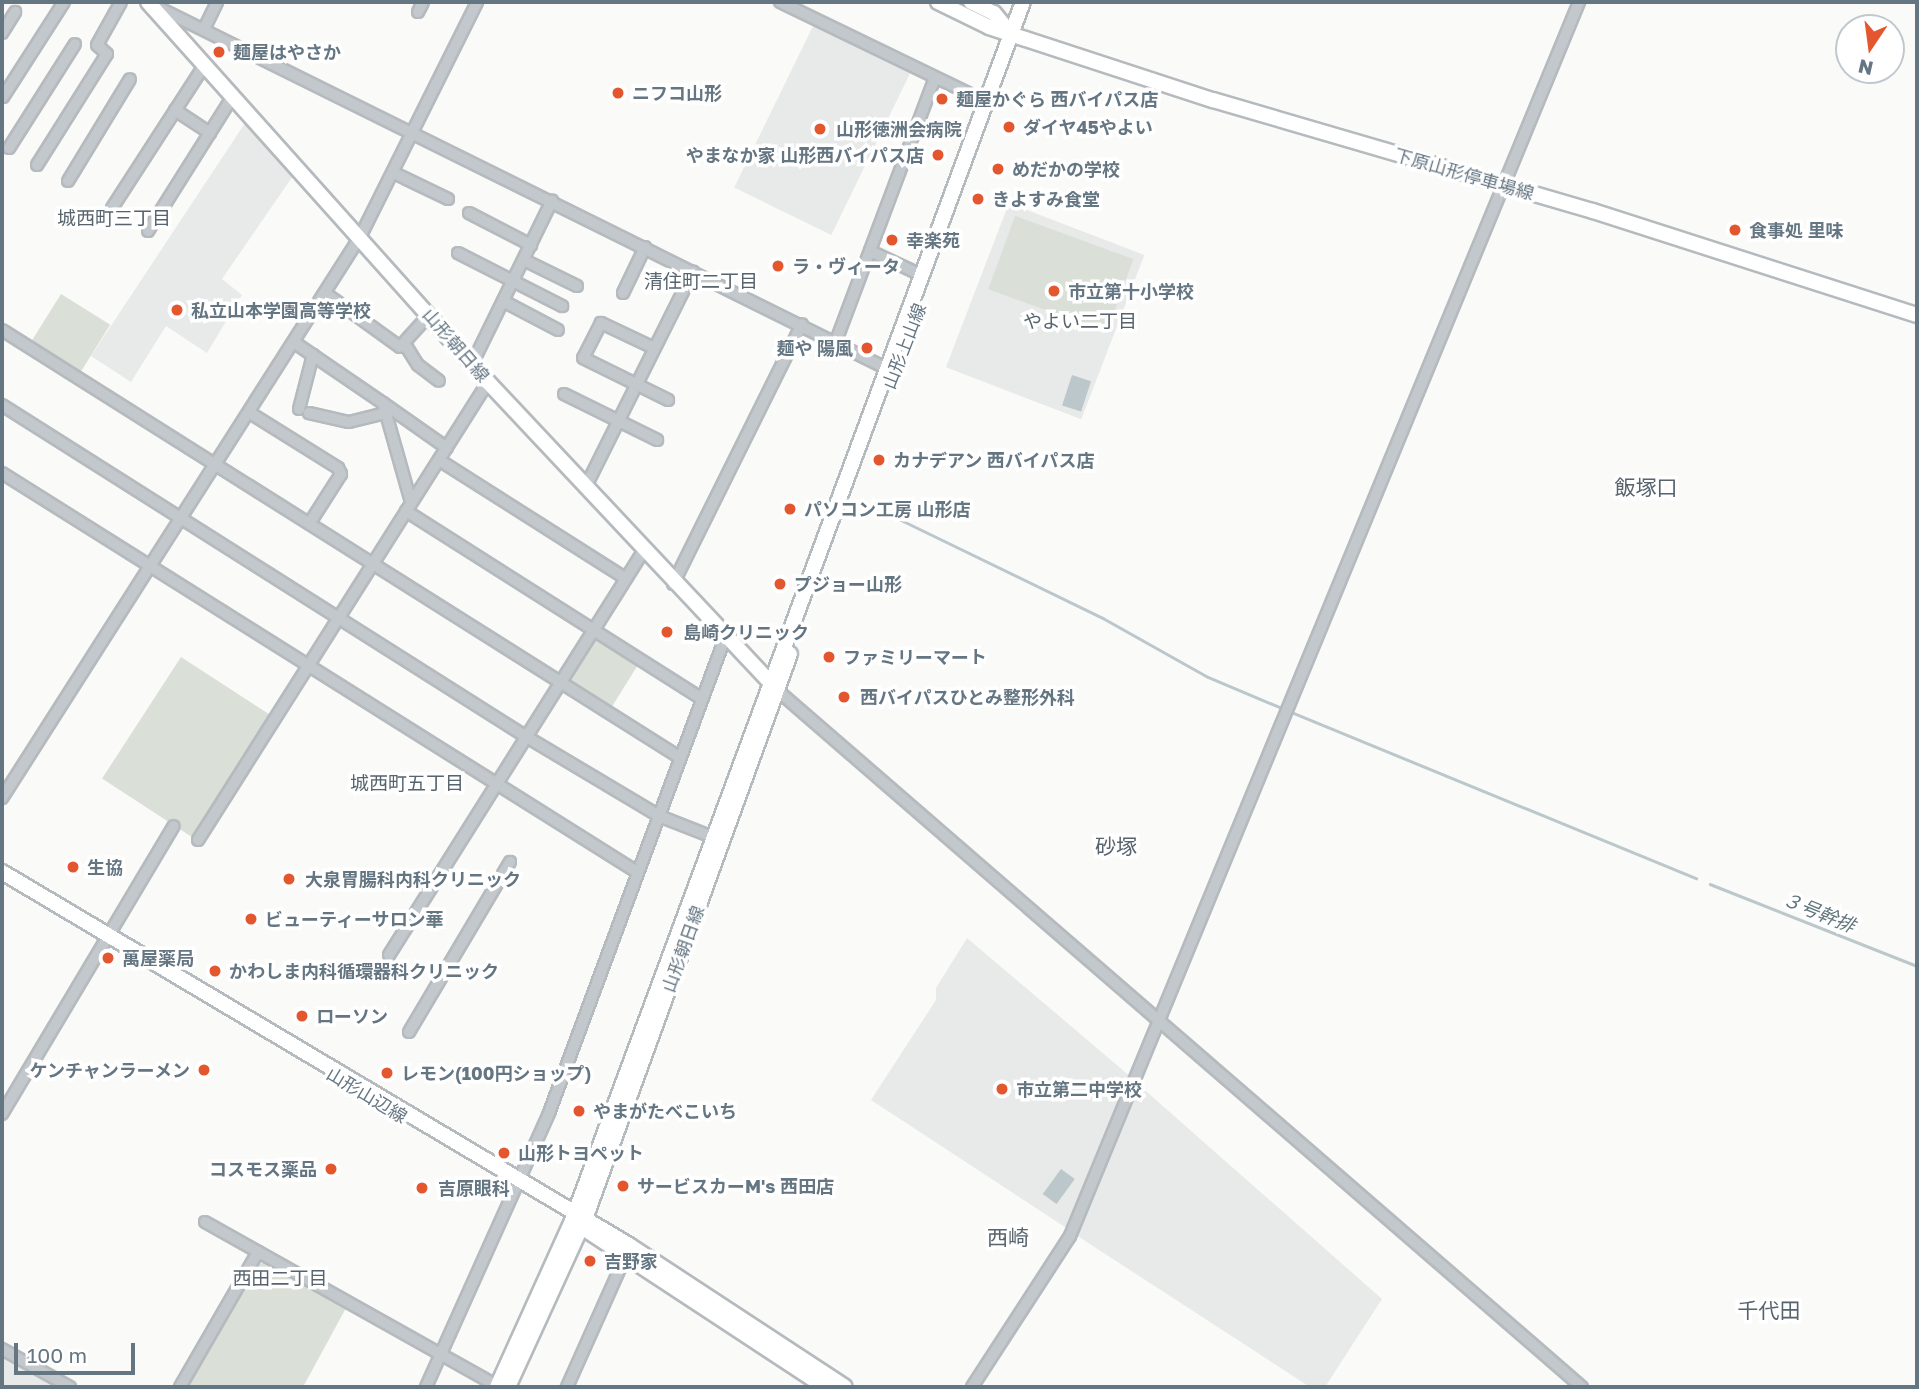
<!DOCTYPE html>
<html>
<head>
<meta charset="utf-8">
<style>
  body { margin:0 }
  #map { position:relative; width:1919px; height:1389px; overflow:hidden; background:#fafaf8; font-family:"Golos Text","Noto Sans JP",sans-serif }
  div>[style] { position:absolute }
  .built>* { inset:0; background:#e8e9e9; transform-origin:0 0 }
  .green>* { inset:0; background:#dadfd7; transform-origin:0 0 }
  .water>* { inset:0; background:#bbc7cb; transform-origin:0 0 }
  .stream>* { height:2.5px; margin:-1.25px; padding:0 1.25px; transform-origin:1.25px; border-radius:1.25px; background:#bbc7cb }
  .roads { filter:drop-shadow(2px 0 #b5babe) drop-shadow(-2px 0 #b5babe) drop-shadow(0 2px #b5babe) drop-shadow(0 -2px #b5babe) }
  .minor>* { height:10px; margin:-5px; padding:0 5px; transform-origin:5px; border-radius:5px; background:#c3c8cc }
  .major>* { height:14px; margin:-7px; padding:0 7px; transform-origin:7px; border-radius:7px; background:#fff }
  .dots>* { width:19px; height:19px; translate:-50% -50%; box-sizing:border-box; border:4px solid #fff; border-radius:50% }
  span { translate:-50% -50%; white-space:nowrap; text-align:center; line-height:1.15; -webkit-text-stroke:7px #fff; paint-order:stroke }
  .poi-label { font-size:18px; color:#657683; font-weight:700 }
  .left { translate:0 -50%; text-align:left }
  .right { translate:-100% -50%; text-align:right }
  .street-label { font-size:18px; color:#657683 }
  .neighbourhood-label { font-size:19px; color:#57646e }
  .water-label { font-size:19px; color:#60757c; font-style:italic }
  .quarter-label { font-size:21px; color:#57646e }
  .frame { position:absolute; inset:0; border:4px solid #657683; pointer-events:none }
  .north { position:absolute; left:1835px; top:14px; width:70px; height:70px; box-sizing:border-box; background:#fff; border:2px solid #c1c8cd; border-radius:50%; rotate:193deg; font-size:19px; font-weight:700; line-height:28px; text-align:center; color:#657683 }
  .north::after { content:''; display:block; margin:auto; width:24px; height:32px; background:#e4572e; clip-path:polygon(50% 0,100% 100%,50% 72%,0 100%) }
  .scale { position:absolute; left:14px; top:1343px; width:121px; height:32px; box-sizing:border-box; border:4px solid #657683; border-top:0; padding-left:9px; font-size:21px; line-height:24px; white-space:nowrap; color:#657683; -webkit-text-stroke:5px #fff; paint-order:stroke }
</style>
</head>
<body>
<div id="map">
  <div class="built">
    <div style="left:814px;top:24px;width:108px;height:182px;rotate:26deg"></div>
    <div style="clip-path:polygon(247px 120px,295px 173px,222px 279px,242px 295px,207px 353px,166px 326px,131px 382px,91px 356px)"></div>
    <div style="left:1009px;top:203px;width:145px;height:176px;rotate:21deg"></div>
    <div style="clip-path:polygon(967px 938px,1131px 1077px,1068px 1229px,871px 1100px,936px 1000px,936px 988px)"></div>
    <div style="clip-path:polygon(1139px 1085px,1382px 1299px,1325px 1387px,1310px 1387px,1076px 1235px)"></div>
    <div style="clip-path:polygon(2px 1355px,59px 1387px,2px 1387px)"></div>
  </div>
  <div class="green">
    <div style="left:1015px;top:216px;width:126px;height:78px;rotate:20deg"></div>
    <div style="left:61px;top:294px;width:58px;height:62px;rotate:32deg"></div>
    <div style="left:593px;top:635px;width:54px;height:54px;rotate:32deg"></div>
    <div style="left:181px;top:657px;width:109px;height:145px;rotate:33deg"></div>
    <div style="clip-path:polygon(263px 1263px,346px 1308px,303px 1387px,187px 1385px,255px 1265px)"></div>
  </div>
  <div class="water">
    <div style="left:1072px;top:375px;width:20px;height:32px;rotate:18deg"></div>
    <div style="left:1061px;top:1169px;width:17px;height:31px;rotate:36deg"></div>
  </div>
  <div class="stream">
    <div style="left:895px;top:517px;width:231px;rotate:25.9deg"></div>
    <div style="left:1103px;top:618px;width:120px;rotate:29.3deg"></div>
    <div style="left:1208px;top:677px;width:82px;rotate:22.8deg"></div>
    <div style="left:1291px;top:712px;width:438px;rotate:22.3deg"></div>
    <div style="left:1710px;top:884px;width:223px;rotate:21.6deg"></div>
  </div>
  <div class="roads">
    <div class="minor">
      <div style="left:780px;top:2px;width:228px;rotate:25.8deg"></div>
      <div style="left:155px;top:6px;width:816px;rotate:26.35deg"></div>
      <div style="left:418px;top:12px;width:11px;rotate:-63deg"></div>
      <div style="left:204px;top:29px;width:30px;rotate:-64deg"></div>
      <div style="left:2px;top:33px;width:25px;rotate:-58deg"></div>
      <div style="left:3px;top:97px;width:113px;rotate:-57.3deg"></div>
      <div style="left:175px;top:110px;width:42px;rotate:33.3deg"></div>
      <div style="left:9px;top:148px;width:123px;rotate:-57.6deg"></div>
      <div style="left:37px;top:165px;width:131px;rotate:-57.8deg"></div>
      <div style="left:107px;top:54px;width:13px;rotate:-138deg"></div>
      <div style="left:97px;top:45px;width:49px;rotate:-60.8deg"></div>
      <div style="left:394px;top:173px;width:60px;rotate:25.7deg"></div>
      <div style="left:68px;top:181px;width:119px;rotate:-58.7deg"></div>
      <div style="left:112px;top:208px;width:171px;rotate:-57.1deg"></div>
      <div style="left:469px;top:213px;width:70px;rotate:27.3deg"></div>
      <div style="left:148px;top:231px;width:160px;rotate:-57.8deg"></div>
      <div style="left:870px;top:251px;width:56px;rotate:25.2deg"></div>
      <div style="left:458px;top:253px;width:117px;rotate:27deg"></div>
      <div style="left:524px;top:260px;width:59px;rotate:26.1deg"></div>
      <div style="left:325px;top:293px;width:92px;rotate:35.8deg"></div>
      <div style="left:400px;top:347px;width:43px;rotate:-47.8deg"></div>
      <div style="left:623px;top:293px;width:51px;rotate:-64.4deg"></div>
      <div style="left:503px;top:301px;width:62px;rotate:27.8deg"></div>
      <div style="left:2px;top:330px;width:800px;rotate:32.24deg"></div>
      <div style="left:836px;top:341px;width:281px;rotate:-69.4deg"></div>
      <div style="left:295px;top:343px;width:107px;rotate:34.3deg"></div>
      <div style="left:383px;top:403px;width:103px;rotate:74.2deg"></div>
      <div style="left:406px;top:346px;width:22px;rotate:58deg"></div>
      <div style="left:418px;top:365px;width:26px;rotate:37deg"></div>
      <div style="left:654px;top:348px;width:59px;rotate:-154.7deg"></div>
      <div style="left:601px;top:323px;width:39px;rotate:117deg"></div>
      <div style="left:583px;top:358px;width:95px;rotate:26.3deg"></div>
      <div style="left:472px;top:364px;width:182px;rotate:-63.9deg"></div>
      <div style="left:564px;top:394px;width:104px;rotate:26.3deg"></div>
      <div style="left:383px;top:403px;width:78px;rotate:35.1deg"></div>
      <div style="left:2px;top:405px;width:619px;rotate:32.33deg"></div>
      <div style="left:525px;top:736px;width:156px;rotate:30.8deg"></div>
      <div style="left:659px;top:816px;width:66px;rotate:21.5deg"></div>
      <div style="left:299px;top:409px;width:56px;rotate:-75.5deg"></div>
      <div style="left:250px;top:413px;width:104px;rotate:32deg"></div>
      <div style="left:338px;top:468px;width:7px;rotate:63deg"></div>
      <div style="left:341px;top:474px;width:59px;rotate:122.6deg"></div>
      <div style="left:309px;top:413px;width:41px;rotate:12.7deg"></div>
      <div style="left:349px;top:422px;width:37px;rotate:-14deg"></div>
      <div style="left:439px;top:460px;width:220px;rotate:32.4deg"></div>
      <div style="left:2px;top:473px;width:750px;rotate:32.14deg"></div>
      <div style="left:585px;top:488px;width:242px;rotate:-63.5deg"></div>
      <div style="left:406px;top:511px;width:349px;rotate:32.4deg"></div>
      <div style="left:673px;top:584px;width:290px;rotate:-63.6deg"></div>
      <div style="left:777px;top:690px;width:1065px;rotate:40.89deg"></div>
      <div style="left:2px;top:798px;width:665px;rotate:-57.46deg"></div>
      <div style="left:360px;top:237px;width:263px;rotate:-63.5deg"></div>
      <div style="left:198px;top:840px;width:542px;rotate:-57.66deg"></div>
      <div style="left:389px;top:955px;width:476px;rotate:-57.8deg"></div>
      <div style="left:409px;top:1032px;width:198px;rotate:-59.3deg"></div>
      <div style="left:2px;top:1114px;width:335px;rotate:-59.2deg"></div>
      <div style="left:205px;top:1222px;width:335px;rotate:29.3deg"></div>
      <div style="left:2px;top:1349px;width:78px;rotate:29.2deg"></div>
      <div style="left:180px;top:1387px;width:156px;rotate:-60deg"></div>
      <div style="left:426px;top:1387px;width:300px;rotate:-65.8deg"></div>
      <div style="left:549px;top:1113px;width:507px;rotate:-69.67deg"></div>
      <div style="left:567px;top:1387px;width:145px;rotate:-65.9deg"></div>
      <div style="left:972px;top:1387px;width:180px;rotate:-57deg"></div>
      <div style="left:1070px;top:1236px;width:1335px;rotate:-67.58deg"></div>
    </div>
    <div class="major">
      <div style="left:148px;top:2px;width:510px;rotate:48.18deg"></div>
      <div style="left:488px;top:382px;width:418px;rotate:46.8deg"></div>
      <div style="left:938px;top:2px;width:57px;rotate:26.1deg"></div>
      <div style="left:989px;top:27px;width:236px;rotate:18.1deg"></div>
      <div style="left:1213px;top:100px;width:396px;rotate:16.3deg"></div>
      <div style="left:1593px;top:211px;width:340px;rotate:17.8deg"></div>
      <div style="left:971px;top:2px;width:25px;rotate:26deg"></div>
      <div style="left:994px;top:13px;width:26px;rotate:51deg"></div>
      <div style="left:2px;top:872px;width:730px;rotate:30.75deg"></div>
      <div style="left:629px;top:1245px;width:258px;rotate:33.3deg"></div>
      <div style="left:589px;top:1232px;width:282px;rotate:33.3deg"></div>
      <div style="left:497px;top:1387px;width:182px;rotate:-65.7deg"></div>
      <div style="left:572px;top:1221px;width:1300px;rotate:-69.7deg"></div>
      <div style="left:508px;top:1387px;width:185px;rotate:-65.4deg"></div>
      <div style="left:585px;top:1219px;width:601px;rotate:-70.06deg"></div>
    </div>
  </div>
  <div class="dots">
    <div style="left:219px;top:52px;background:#e4572e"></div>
    <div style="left:618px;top:93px;background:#e4572e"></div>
    <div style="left:942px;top:99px;background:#e4572e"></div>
    <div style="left:1009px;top:127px;background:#e4572e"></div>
    <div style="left:820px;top:129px;background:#e4572e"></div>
    <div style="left:938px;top:155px;background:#e4572e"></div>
    <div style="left:998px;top:169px;background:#e4572e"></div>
    <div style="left:978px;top:199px;background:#e4572e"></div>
    <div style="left:1735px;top:230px;background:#e4572e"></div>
    <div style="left:892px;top:240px;background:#e4572e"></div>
    <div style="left:778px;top:266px;background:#e4572e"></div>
    <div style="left:1054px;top:291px;background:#e4572e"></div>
    <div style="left:177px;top:310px;background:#e4572e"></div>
    <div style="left:867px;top:348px;background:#e4572e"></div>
    <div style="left:879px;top:460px;background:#e4572e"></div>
    <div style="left:790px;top:509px;background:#e4572e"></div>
    <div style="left:780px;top:584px;background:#e4572e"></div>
    <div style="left:667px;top:632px;background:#e4572e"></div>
    <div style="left:829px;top:657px;background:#e4572e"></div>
    <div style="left:844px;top:697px;background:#e4572e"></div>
    <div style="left:73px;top:867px;background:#e4572e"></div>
    <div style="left:289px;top:879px;background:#e4572e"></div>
    <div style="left:251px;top:919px;background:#e4572e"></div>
    <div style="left:108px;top:958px;background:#e4572e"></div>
    <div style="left:215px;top:971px;background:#e4572e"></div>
    <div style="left:302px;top:1016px;background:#e4572e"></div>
    <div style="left:204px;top:1070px;background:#e4572e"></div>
    <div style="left:387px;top:1073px;background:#e4572e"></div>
    <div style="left:1002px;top:1089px;background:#e4572e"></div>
    <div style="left:579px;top:1111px;background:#e4572e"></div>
    <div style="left:504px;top:1153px;background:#e4572e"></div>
    <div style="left:331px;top:1169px;background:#e4572e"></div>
    <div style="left:623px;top:1186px;background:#e4572e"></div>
    <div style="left:422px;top:1188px;background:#e4572e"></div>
    <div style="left:590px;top:1261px;background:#e4572e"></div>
  </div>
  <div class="poi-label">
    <span class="left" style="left:233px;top:52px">麺屋はやさか</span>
    <span class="left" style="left:632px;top:93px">ニフコ山形</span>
    <span class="left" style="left:956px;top:99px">麺屋かぐら 西バイパス店</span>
    <span class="left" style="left:1023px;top:127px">ダイヤ45やよい</span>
    <span class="left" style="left:836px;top:129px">山形徳洲会病院</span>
    <span class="right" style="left:924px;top:155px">やまなか家 山形西バイパス店</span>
    <span class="left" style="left:1012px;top:169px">めだかの学校</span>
    <span class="left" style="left:992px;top:199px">きよすみ食堂</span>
    <span class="left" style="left:1749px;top:230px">食事処 里味</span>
    <span class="left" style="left:906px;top:240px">幸楽苑</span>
    <span class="left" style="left:792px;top:266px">ラ・ヴィータ</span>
    <span class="left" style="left:1068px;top:291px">市立第十小学校</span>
    <span class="left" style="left:191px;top:310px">私立山本学園高等学校</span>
    <span class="right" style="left:853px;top:348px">麺や 陽風</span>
    <span class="left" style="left:893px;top:460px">カナデアン 西バイパス店</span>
    <span class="left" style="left:804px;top:509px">パソコン工房 山形店</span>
    <span class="left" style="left:794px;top:584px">プジョー山形</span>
    <span class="left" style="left:683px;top:632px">島崎クリニック</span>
    <span class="left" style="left:843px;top:657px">ファミリーマート</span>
    <span class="left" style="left:860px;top:697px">西バイパスひとみ整形外科</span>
    <span class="left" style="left:87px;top:867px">生協</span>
    <span class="left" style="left:305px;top:879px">大泉胃腸科内科クリニック</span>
    <span class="left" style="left:265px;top:919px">ビューティーサロン華</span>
    <span class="left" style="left:122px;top:958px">萬屋薬局</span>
    <span class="left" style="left:229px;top:971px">かわしま内科循環器科クリニック</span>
    <span class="left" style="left:316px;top:1016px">ローソン</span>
    <span class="right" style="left:190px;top:1070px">ケンチャンラーメン</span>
    <span class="left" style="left:401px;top:1073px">レモン(100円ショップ)</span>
    <span class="left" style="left:1016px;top:1089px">市立第二中学校</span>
    <span class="left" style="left:593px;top:1111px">やまがたべこいち</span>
    <span class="left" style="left:518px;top:1153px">山形トヨペット</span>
    <span class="right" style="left:317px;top:1169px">コスモス薬品</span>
    <span class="left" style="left:637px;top:1186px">サービスカーM's 西田店</span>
    <span class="left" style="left:438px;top:1188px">吉原眼科</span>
    <span class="left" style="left:604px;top:1261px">吉野家</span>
  </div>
  <div class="street-label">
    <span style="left:1464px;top:174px;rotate:16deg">下原山形停車場線</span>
    <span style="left:456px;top:345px;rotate:49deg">山形朝日線</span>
    <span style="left:904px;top:346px;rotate:-69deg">山形上山線</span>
    <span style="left:683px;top:949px;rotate:-70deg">山形朝日線</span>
    <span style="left:367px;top:1095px;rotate:31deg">山形山辺線</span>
  </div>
  <div class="neighbourhood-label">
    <span style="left:114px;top:218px">城西町三丁目</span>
    <span style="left:701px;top:281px">清住町二丁目</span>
    <span style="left:1080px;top:321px">やよい二丁目</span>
    <span style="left:407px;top:783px">城西町五丁目</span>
    <span style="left:280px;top:1278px">西田二丁目</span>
  </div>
  <div class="water-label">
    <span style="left:1819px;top:912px;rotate:22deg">３号幹排</span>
  </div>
  <div class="quarter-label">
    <span style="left:1646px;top:487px">飯塚口</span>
    <span style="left:1116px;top:846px">砂塚</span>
    <span style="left:1008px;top:1237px">西崎</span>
    <span style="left:1769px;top:1310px">千代田</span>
  </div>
  <div class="frame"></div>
  <div class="north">N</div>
  <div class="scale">100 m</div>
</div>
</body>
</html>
